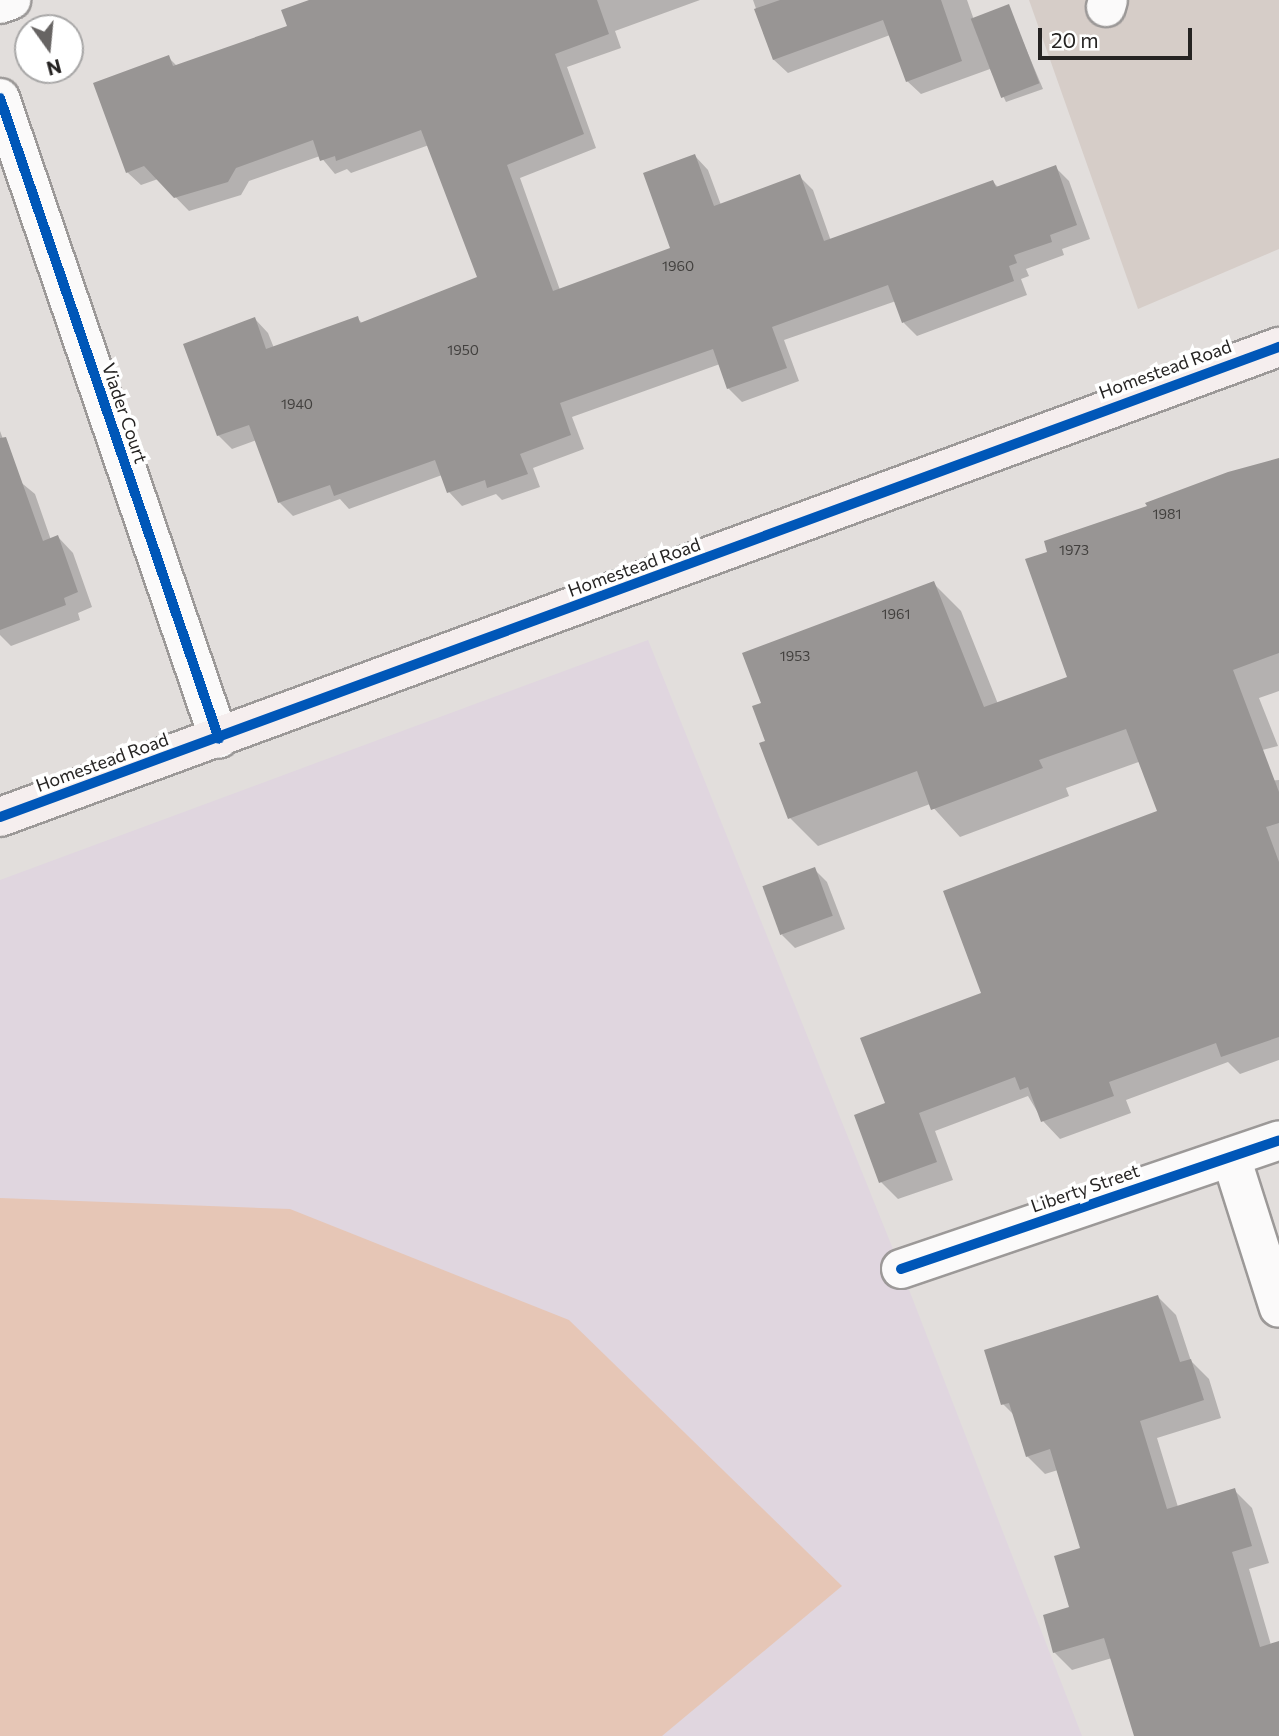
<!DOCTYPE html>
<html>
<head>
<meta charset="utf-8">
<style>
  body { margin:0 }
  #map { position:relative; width:1279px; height:1736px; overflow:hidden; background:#e2dedc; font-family:Commissioner,sans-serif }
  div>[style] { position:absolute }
  .built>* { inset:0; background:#d6cdc8 }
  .education>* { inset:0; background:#e0d6df }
  .green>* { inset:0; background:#e6c6b6 }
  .shadow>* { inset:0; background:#0003 }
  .building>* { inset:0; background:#989594; transform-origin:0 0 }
  .roads { filter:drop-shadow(2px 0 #9c9998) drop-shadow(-2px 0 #9c9998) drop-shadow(0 2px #9c9998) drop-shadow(0 -2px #9c9998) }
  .minor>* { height:38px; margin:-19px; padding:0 19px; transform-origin:19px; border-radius:19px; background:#fbfafa }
  .major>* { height:38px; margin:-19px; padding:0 19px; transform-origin:19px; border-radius:19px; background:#f5eeee }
  .cycleway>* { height:10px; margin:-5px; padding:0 5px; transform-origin:5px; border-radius:5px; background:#0057b8 }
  span { translate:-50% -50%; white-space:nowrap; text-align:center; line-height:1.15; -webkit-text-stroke:7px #fff; paint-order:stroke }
  .number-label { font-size:14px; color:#42403e }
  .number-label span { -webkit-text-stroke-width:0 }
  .street-label { font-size:18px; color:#252322 }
  .north { position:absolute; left:14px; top:14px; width:70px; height:70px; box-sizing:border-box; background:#fff; border:2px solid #a8a7a7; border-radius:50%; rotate:165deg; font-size:19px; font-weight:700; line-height:28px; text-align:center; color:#252322 }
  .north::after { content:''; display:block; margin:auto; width:24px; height:32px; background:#676463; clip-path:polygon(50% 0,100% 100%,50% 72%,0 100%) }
  .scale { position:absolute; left:1038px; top:28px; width:154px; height:32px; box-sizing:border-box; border:4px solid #252322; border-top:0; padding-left:9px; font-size:21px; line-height:24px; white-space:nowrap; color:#252322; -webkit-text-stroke:5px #fff; paint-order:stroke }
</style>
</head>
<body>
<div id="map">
  <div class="built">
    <div style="clip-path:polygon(1029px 0,1279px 0,1279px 249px,1138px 309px)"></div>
  </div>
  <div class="education">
    <div style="clip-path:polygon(648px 640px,901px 1269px,1082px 1736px,0 1736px,0 880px)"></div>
  </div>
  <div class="green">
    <div style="clip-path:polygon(0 1198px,290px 1209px,569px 1320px,842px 1586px,662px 1736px,0 1736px)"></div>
  </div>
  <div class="shadow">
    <div style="clip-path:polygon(317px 0,700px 0,615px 31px,621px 48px,567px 67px,596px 148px,520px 178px,560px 290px,672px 249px,695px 156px,708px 170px,721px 205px,799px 176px,813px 190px,831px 241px,993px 182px,999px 188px,1055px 167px,1069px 181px,1090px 239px,1062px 249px,1064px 255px,1026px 269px,1029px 276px,1021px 279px,1027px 295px,917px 336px,904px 323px,896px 301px,784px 340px,799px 381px,742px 402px,728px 388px,720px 364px,572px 417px,584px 449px,533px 468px,540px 487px,502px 500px,496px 494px,462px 506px,449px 492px,442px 475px,349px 509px,340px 499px,293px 516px,279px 502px,257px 440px,232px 449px,218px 435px,255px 319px,268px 333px,274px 348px,357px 318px,363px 324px,479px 278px,429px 145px,351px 173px,347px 169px,335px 174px,320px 156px,249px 181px,241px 195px,189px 211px,158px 179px,141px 185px,127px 172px,168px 57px,177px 66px,289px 27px)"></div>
    <div style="clip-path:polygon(753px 0,967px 0,974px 20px,1008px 6px,1043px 89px,1006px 102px,990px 69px,921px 94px,907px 81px,890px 35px,788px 73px,774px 60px)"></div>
    <div style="clip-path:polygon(0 431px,18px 480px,35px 494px,51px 540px,58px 537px,73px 553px,92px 607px,78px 613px,80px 620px,11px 646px,0 635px)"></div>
    <div style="clip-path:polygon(1279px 460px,1279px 691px,1259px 698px,1278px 746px,1163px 776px,1147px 759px,1066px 788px,1069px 796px,960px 837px,930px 804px,818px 846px,790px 818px,768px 743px,763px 704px,933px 583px,961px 611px,998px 704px,1069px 679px)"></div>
    <div style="clip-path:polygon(1279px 780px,1279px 1060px,1240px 1074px,1228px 1062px,1126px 1100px,1131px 1113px,1060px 1139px,1043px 1121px,1028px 1096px,935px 1131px,953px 1180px,898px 1199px,881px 1182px,887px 1104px,983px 994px,1159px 812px,1152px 792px)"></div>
    <div style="clip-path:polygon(814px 869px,827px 882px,845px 929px,795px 948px,782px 935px)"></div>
    <div style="clip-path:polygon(1158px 1297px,1176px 1315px,1191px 1361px,1209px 1379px,1221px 1418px,1157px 1438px,1178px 1507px,1234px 1490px,1252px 1508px,1269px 1563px,1249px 1569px,1271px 1645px,1279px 1643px,1279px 1736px,1137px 1736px,1112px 1658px,1072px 1670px,1054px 1652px,1072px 1608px,1082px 1549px,1058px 1470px,1045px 1474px,1027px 1456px,1015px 1416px,1003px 1404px)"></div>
  </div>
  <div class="building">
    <div style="clip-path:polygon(309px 0,597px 0,609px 34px,555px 54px,584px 134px,507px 165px,553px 291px,670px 248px,643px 173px,695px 154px,714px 206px,800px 174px,824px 241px,993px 180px,996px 187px,1056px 165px,1077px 225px,1050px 235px,1052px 242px,1014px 255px,1017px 263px,1009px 266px,1014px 281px,902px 323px,888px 285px,772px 327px,787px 368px,727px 389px,713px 349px,560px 403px,571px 435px,520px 454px,528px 474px,487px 488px,485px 480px,447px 493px,435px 460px,334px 496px,330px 485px,278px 503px,249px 425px,217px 436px,183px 344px,255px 317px,266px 349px,358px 316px,360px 323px,477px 277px,421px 130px,336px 161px,335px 156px,320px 161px,313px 140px,236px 168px,228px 182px,174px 198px,144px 166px,126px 173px,93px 83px,169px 55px,173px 66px,287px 26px,281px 10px)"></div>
    <div style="clip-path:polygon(780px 0,941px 0,962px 61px,906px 82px,883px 20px,773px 60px,754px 9px)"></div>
    <div style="left:1009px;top:4px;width:85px;height:41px;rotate:69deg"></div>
    <div style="clip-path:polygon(6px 437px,43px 541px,58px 535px,78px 592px,64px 598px,66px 605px,0 630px,0 438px)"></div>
    <div style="clip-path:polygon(1279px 458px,1279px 653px,1233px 670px,1279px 792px,1279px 823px,1266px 827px,1279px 862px,1279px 1037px,1221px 1057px,1216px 1043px,1109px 1082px,1114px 1096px,1041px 1122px,1028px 1087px,1020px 1090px,1015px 1077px,919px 1113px,937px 1162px,879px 1183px,854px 1115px,885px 1103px,860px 1038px,981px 993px,943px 891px,1157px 811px,1126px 729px,1039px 760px,1043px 768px,931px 810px,917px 771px,788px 819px,759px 743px,765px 741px,752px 706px,761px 703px,742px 653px,934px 581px,984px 707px,1067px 677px,1025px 559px,1047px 552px,1044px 541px,1147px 506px,1145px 503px,1228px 472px)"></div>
    <div style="left:815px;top:867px;width:52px;height:56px;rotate:70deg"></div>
    <div style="clip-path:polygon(1158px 1295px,1180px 1362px,1191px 1359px,1204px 1400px,1140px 1421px,1167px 1509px,1235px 1488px,1252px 1546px,1232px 1552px,1260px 1647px,1279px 1641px,1279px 1736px,1134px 1736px,1104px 1638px,1053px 1653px,1043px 1615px,1069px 1607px,1054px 1556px,1080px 1548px,1050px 1449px,1026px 1457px,1009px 1403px,1001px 1405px,984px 1350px)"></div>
  </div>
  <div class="roads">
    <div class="minor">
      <div style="left:0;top:4px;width:12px;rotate:-20deg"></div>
      <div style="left:1106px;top:7px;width:7px;rotate:-74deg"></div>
      <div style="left:0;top:98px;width:677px;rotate:71.14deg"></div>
      <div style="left:1231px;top:1157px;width:158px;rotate:72.4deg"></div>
      <div style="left:901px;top:1269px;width:399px;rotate:-18.8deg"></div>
    </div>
    <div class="major">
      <div style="left:0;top:817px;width:1363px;rotate:-20.18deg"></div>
    </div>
  </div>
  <div class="cycleway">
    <div style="left:0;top:98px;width:677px;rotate:71.14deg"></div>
    <div style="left:0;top:817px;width:1363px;rotate:-20.18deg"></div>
    <div style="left:901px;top:1269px;width:399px;rotate:-18.8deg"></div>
  </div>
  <div class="number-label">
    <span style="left:678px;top:266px">1960</span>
    <span style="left:463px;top:350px">1950</span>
    <span style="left:297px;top:404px">1940</span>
    <span style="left:1167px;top:514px">1981</span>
    <span style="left:1074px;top:550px">1973</span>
    <span style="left:896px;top:614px">1961</span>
    <span style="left:795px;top:656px">1953</span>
  </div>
  <div class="street-label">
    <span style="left:1165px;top:369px;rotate:-20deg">Homestead Road</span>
    <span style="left:125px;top:413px;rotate:71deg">Viader Court</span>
    <span style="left:634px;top:567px;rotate:-20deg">Homestead Road</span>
    <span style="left:102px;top:762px;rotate:-20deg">Homestead Road</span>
    <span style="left:1085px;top:1188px;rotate:-19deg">Liberty Street</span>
  </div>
  <div class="north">N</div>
  <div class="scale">20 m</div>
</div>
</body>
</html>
